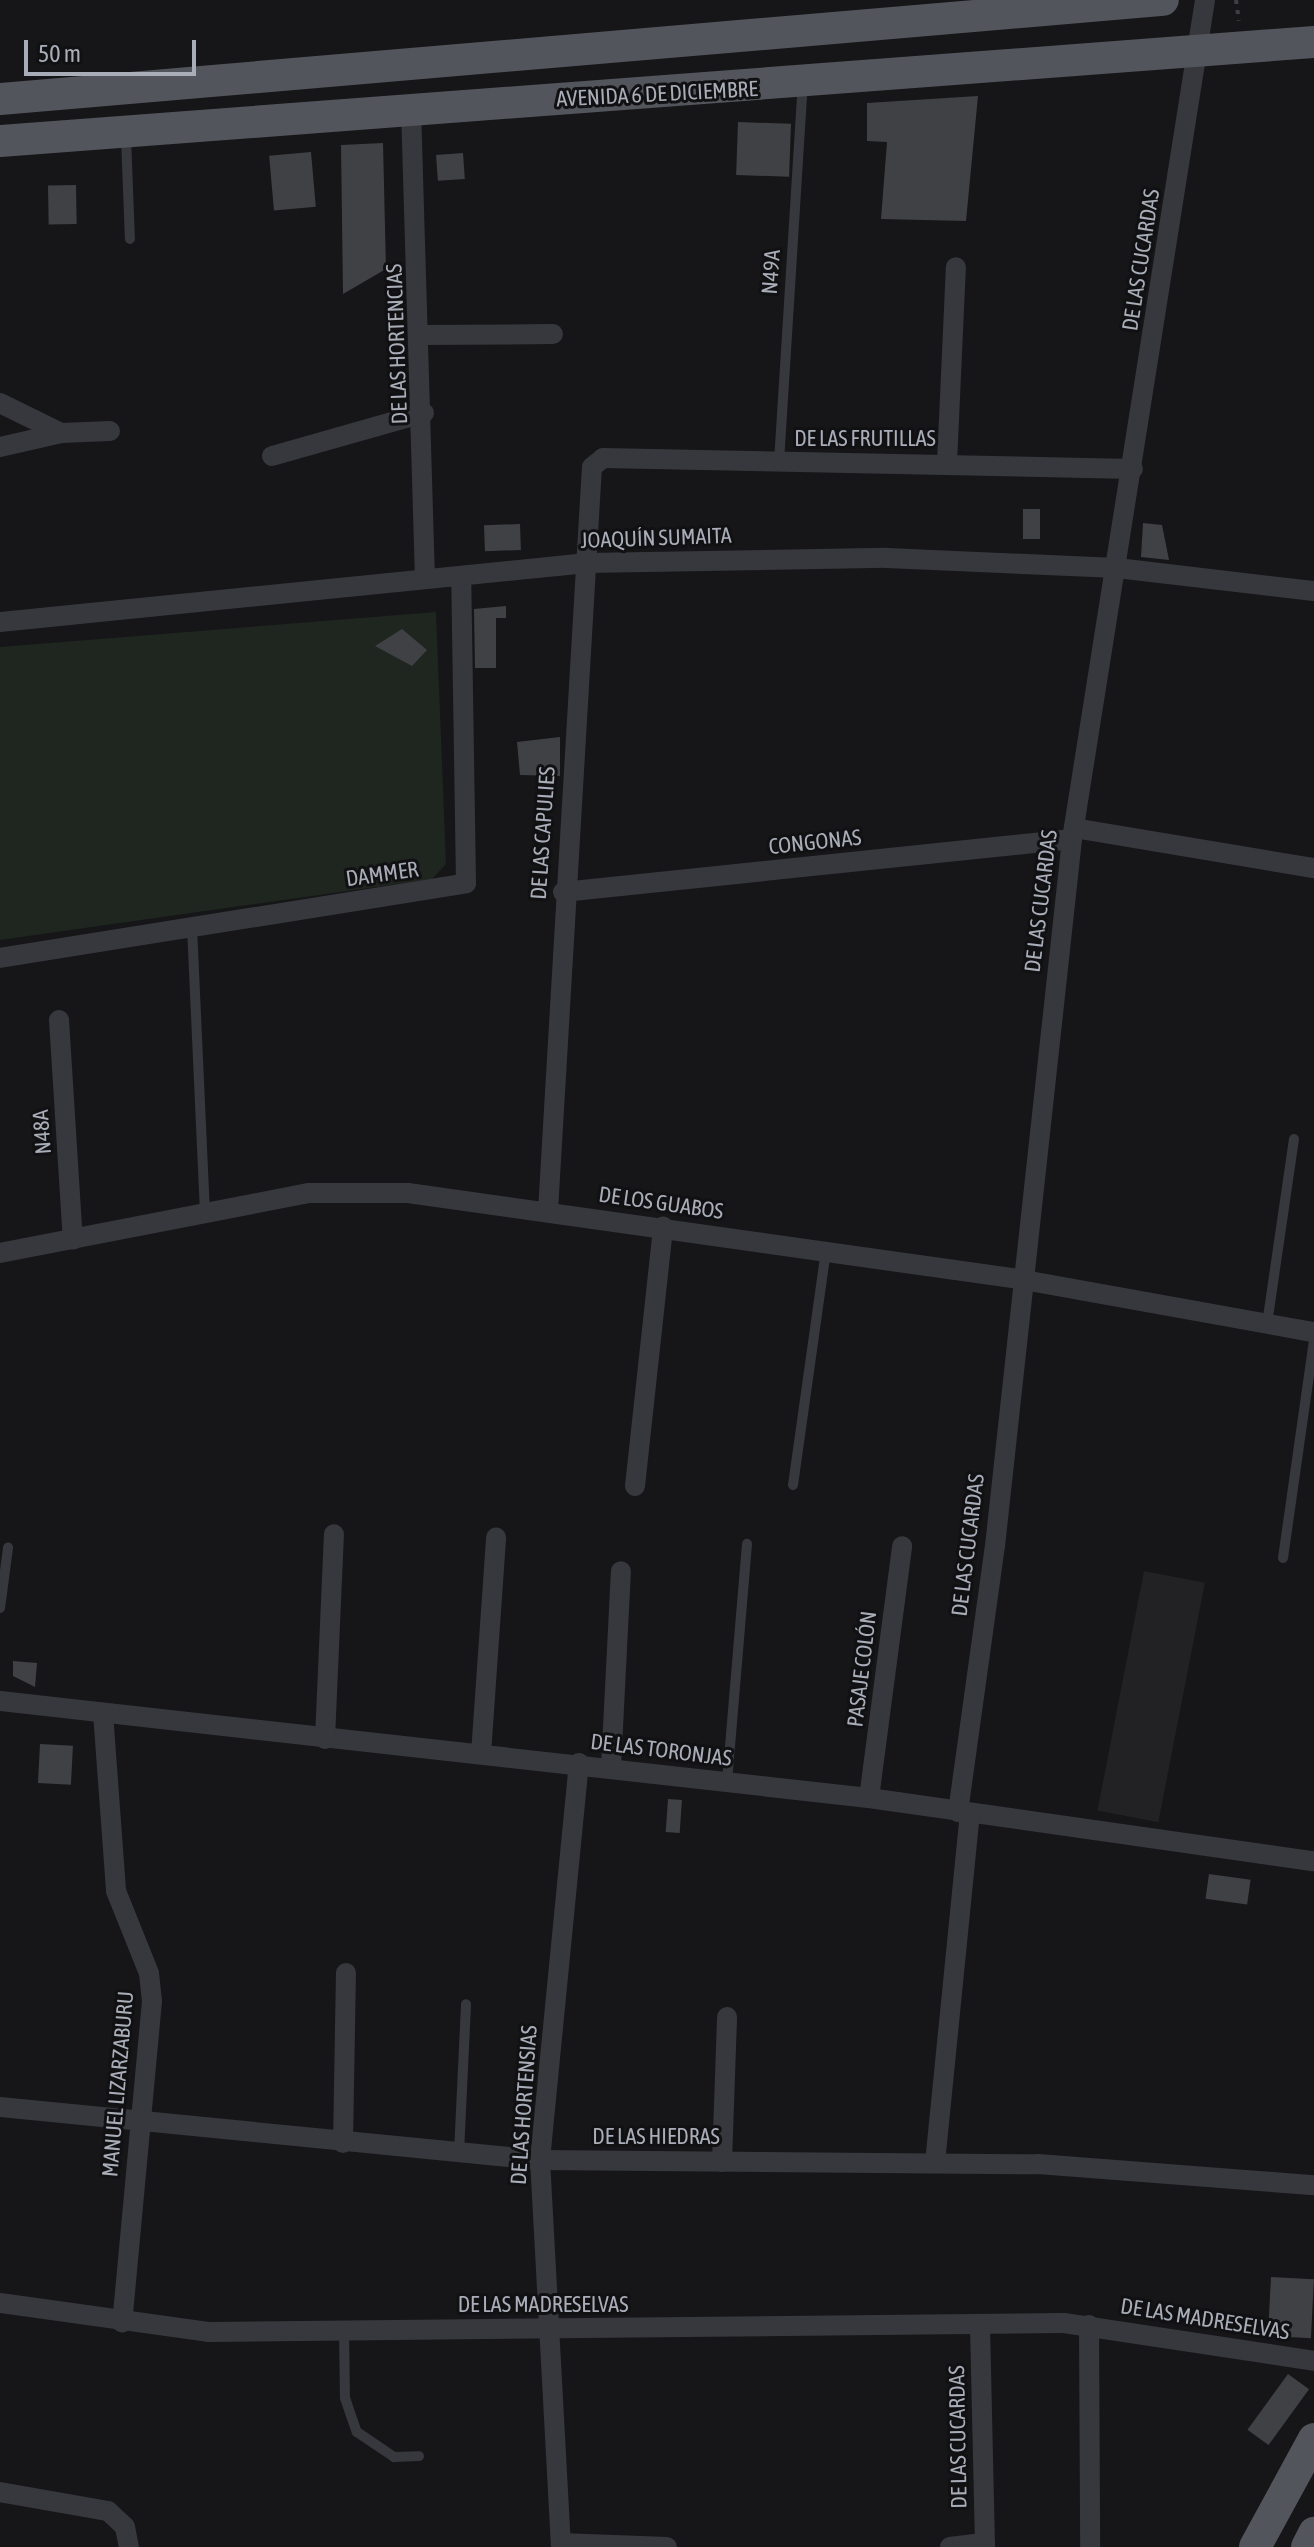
<!DOCTYPE html>
<html>
<head>
<meta charset="utf-8">
<style>
  body { margin:0 }
  #map { position:relative; width:1314px; height:2547px; overflow:hidden; background:#161618; font-family:"Asap Condensed",sans-serif }
  div>[style] { position:absolute }
  .built>* { inset:0; background:#222225; transform-origin:0 0 }
  .green>* { inset:0; background:#1e261f }
  .building>* { inset:0; background:#404145; transform-origin:0 0 }
  .path>* { height:4px; margin-top:-2px; transform-origin:0; background:repeating-linear-gradient(90deg,#3d3f44 0 4px,transparent 0 10px) }
  .service>* { height:10px; margin:-5px; padding:0 5px; transform-origin:5px; border-radius:5px; background:#37383d }
  .minor>* { height:20px; margin:-10px; padding:0 10px; transform-origin:10px; border-radius:10px; background:#37383d }
  .primary>* { height:32px; margin:-16px; padding:0 16px; transform-origin:16px; border-radius:16px; background:#53555c }
  span { translate:-50% -50%; white-space:nowrap; text-align:center; line-height:1.15; -webkit-text-stroke:6px #111113; paint-order:stroke }
  .street-label { font-size:22px; color:#a8adb8 }
  .scale { position:absolute; left:24px; top:40px; width:172px; height:36px; box-sizing:border-box; border:4px solid #a8adb8; border-top:0; padding-left:10px; font-size:24px; line-height:28px; white-space:nowrap; color:#a8adb8; -webkit-text-stroke:6px #111113; paint-order:stroke }
</style>
</head>
<body>
<div id="map">
  <div class="built">
    <div style="left:1144px;top:1571px;width:62px;height:244px;rotate:11deg"></div>
  </div>
  <div class="green">
    <div style="clip-path:polygon(436px 612px,446px 864px,432px 879px,0 940px,0 647px)"></div>
  </div>
  <div class="building">
    <div style="clip-path:polygon(978px 96px,966px 221px,881px 219px,887px 142px,867px 141px,867px 103px)"></div>
    <div style="left:738px;top:122px;width:53px;height:53px;rotate:2deg"></div>
    <div style="clip-path:polygon(383px 143px,386px 269px,343px 294px,341px 145px)"></div>
    <div style="left:311px;top:152px;width:55px;height:42px;rotate:85deg"></div>
    <div style="left:463px;top:153px;width:26px;height:27px;rotate:86deg"></div>
    <div style="left:76px;top:185px;width:39px;height:28px;rotate:89deg"></div>
    <div style="left:1023px;top:509px;width:17px;height:30px"></div>
    <div style="clip-path:polygon(1143px 523px,1162px 525px,1169px 560px,1141px 557px)"></div>
    <div style="left:520px;top:524px;width:26px;height:36px;rotate:88deg"></div>
    <div style="clip-path:polygon(506px 606px,506px 618px,496px 618px,496px 668px,475px 668px,474px 609px)"></div>
    <div style="clip-path:polygon(402px 629px,427px 650px,412px 666px,375px 646px)"></div>
    <div style="clip-path:polygon(560px 737px,560px 776px,520px 775px,517px 742px)"></div>
    <div style="clip-path:polygon(13px 1661px,37px 1663px,35px 1687px,13px 1676px)"></div>
    <div style="left:40px;top:1744px;width:33px;height:39px;rotate:3deg"></div>
    <div style="left:668px;top:1799px;width:14px;height:33px;rotate:4deg"></div>
    <div style="left:1209px;top:1874px;width:42px;height:25px;rotate:8deg"></div>
    <div style="left:1271px;top:2277px;width:43px;height:59px;rotate:3deg"></div>
    <div style="left:1288px;top:2374px;width:26px;height:69px;rotate:36deg"></div>
  </div>
  <div class="path">
    <div style="left:1236px;top:0;width:21px;rotate:82deg"></div>
  </div>
  <div class="service">
    <div style="left:126px;top:137px;width:102px;rotate:87.8deg"></div>
    <div style="left:779px;top:462px;width:378px;rotate:-86.4deg"></div>
    <div style="left:192px;top:927px;width:284px;rotate:87.4deg"></div>
    <div style="left:1267px;top:1324px;width:187px;rotate:-81.7deg"></div>
    <div style="left:793px;top:1485px;width:236px;rotate:-82deg"></div>
    <div style="left:1283px;top:1558px;width:220px;rotate:-81.9deg"></div>
    <div style="left:0;top:1608px;width:61px;rotate:-82.4deg"></div>
    <div style="left:727px;top:1782px;width:239px;rotate:-85.2deg"></div>
    <div style="left:459px;top:2153px;width:149px;rotate:-87.3deg"></div>
    <div style="left:344px;top:2329px;width:69px;rotate:89.2deg"></div>
    <div style="left:345px;top:2398px;width:36px;rotate:71deg"></div>
    <div style="left:357px;top:2432px;width:45px;rotate:34deg"></div>
    <div style="left:394px;top:2457px;width:25px;rotate:-2deg"></div>
  </div>
  <div class="minor">
    <div style="left:411px;top:108px;width:470px;rotate:88.3deg"></div>
    <div style="left:421px;top:335px;width:132px;rotate:-0.4deg"></div>
    <div style="left:0;top:403px;width:68px;rotate:26.2deg"></div>
    <div style="left:61px;top:433px;width:49px;rotate:-2.3deg"></div>
    <div style="left:0;top:447px;width:63px;rotate:-12.9deg"></div>
    <div style="left:272px;top:456px;width:158px;rotate:-15.8deg"></div>
    <div style="left:947px;top:463px;width:196px;rotate:-87.4deg"></div>
    <div style="left:0;top:622px;width:590px;rotate:-5.74deg"></div>
    <div style="left:587px;top:563px;width:300px;rotate:-1deg"></div>
    <div style="left:887px;top:558px;width:230px;rotate:2.5deg"></div>
    <div style="left:1117px;top:568px;width:198px;rotate:6.7deg"></div>
    <div style="left:1074px;top:828px;width:243px;rotate:9.5deg"></div>
    <div style="left:563px;top:892px;width:512px;rotate:-5.94deg"></div>
    <div style="left:0;top:958px;width:472px;rotate:-9.1deg"></div>
    <div style="left:466px;top:883px;width:307px;rotate:-90.9deg"></div>
    <div style="left:59px;top:1020px;width:220px;rotate:86.4deg"></div>
    <div style="left:548px;top:1211px;width:745px;rotate:-86.62deg"></div>
    <div style="left:592px;top:467px;width:14px;rotate:-39deg"></div>
    <div style="left:603px;top:458px;width:530px;rotate:1.19deg"></div>
    <div style="left:0;top:1253px;width:315px;rotate:-11deg"></div>
    <div style="left:309px;top:1193px;width:99px"></div>
    <div style="left:408px;top:1193px;width:616px;rotate:8.02deg"></div>
    <div style="left:1018px;top:1279px;width:301px;rotate:10.2deg"></div>
    <div style="left:635px;top:1486px;width:261px;rotate:-83.8deg"></div>
    <div style="left:0;top:1701px;width:874px;rotate:6.37deg"></div>
    <div style="left:869px;top:1798px;width:449px;rotate:8.1deg"></div>
    <div style="left:103px;top:1713px;width:178px;rotate:85.8deg"></div>
    <div style="left:116px;top:1891px;width:88px;rotate:68.1deg"></div>
    <div style="left:149px;top:1973px;width:28px;rotate:84deg"></div>
    <div style="left:152px;top:2001px;width:323px;rotate:95.3deg"></div>
    <div style="left:325px;top:1739px;width:205px;rotate:-87.5deg"></div>
    <div style="left:481px;top:1754px;width:217px;rotate:-86deg"></div>
    <div style="left:611px;top:1767px;width:196px;rotate:-87.1deg"></div>
    <div style="left:869px;top:1798px;width:254px;rotate:-82.5deg"></div>
    <div style="left:958px;top:1812px;width:269px;rotate:-82.1deg"></div>
    <div style="left:995px;top:1546px;width:711px;rotate:-83.78deg"></div>
    <div style="left:1072px;top:839px;width:849px;rotate:-80.99deg"></div>
    <div style="left:0;top:2107px;width:543px;rotate:5.61deg"></div>
    <div style="left:540px;top:2160px;width:498px;rotate:0.5deg"></div>
    <div style="left:1038px;top:2164px;width:277px;rotate:4.4deg"></div>
    <div style="left:343px;top:2143px;width:170px;rotate:-89deg"></div>
    <div style="left:722px;top:2162px;width:145px;rotate:-88deg"></div>
    <div style="left:935px;top:2163px;width:351px;rotate:-84.3deg"></div>
    <div style="left:0;top:2303px;width:210px;rotate:7.9deg"></div>
    <div style="left:208px;top:2332px;width:856px;rotate:-0.6deg"></div>
    <div style="left:1064px;top:2323px;width:253px;rotate:8.6deg"></div>
    <div style="left:980px;top:2325px;width:222px;rotate:88.7deg"></div>
    <div style="left:1089px;top:2325px;width:222px;rotate:89.7deg"></div>
    <div style="left:0;top:2492px;width:110px;rotate:10deg"></div>
    <div style="left:108px;top:2511px;width:23px;rotate:43deg"></div>
    <div style="left:125px;top:2527px;width:20px;rotate:79deg"></div>
    <div style="left:561px;top:2543px;width:106px;rotate:2.2deg"></div>
    <div style="left:561px;top:2547px;width:388px;rotate:-93.1deg"></div>
    <div style="left:540px;top:2160px;width:399px;rotate:-84.4deg"></div>
    <div style="left:950px;top:2547px;width:35px;rotate:-7deg"></div>
  </div>
  <div class="primary">
    <div style="left:0;top:99px;width:1167px;rotate:-4.87deg"></div>
    <div style="left:0;top:141px;width:1318px;rotate:-4.31deg"></div>
    <div style="left:1255px;top:2547px;width:123px;rotate:-61.4deg"></div>
    <div style="left:1307px;top:2547px;width:16px;rotate:-63deg"></div>
  </div>
  <div class="street-label">
    <span style="left:657px;top:94px;rotate:-3deg">AVENIDA 6 DE DICIEMBRE</span>
    <span style="left:1141px;top:260px;rotate:-81deg">DE LAS CUCARDAS</span>
    <span style="left:771px;top:272px;rotate:-86deg">N49A</span>
    <span style="left:397px;top:344px;rotate:-92deg">DE LAS HORTENCIAS</span>
    <span style="left:865px;top:439px">DE LAS FRUTILLAS</span>
    <span style="left:656px;top:538px;rotate:-2deg">JOAQUÍN SUMAITA</span>
    <span style="left:543px;top:833px;rotate:-86deg">DE LAS CAPULIES</span>
    <span style="left:815px;top:842px;rotate:-6deg">CONGONAS</span>
    <span style="left:382px;top:874px;rotate:-8deg">DAMMER</span>
    <span style="left:1041px;top:901px;rotate:-83deg">DE LAS CUCARDAS</span>
    <span style="left:42px;top:1132px;rotate:-94deg">N48A</span>
    <span style="left:661px;top:1203px;rotate:8deg">DE LOS GUABOS</span>
    <span style="left:968px;top:1545px;rotate:-83deg">DE LAS CUCARDAS</span>
    <span style="left:862px;top:1669px;rotate:-83deg">PASAJE COLÓN</span>
    <span style="left:661px;top:1750px;rotate:7deg">DE LAS TORONJAS</span>
    <span style="left:118px;top:2084px;rotate:-85deg">MANUEL LIZARZABURU</span>
    <span style="left:524px;top:2105px;rotate:-86deg">DE LAS HORTENSIAS</span>
    <span style="left:656px;top:2137px">DE LAS HIEDRAS</span>
    <span style="left:543px;top:2305px">DE LAS MADRESELVAS</span>
    <span style="left:1205px;top:2319px;rotate:9deg">DE LAS MADRESELVAS</span>
    <span style="left:958px;top:2437px;rotate:-91deg">DE LAS CUCARDAS</span>
  </div>
  <div class="scale">50 m</div>
</div>
</body>
</html>
